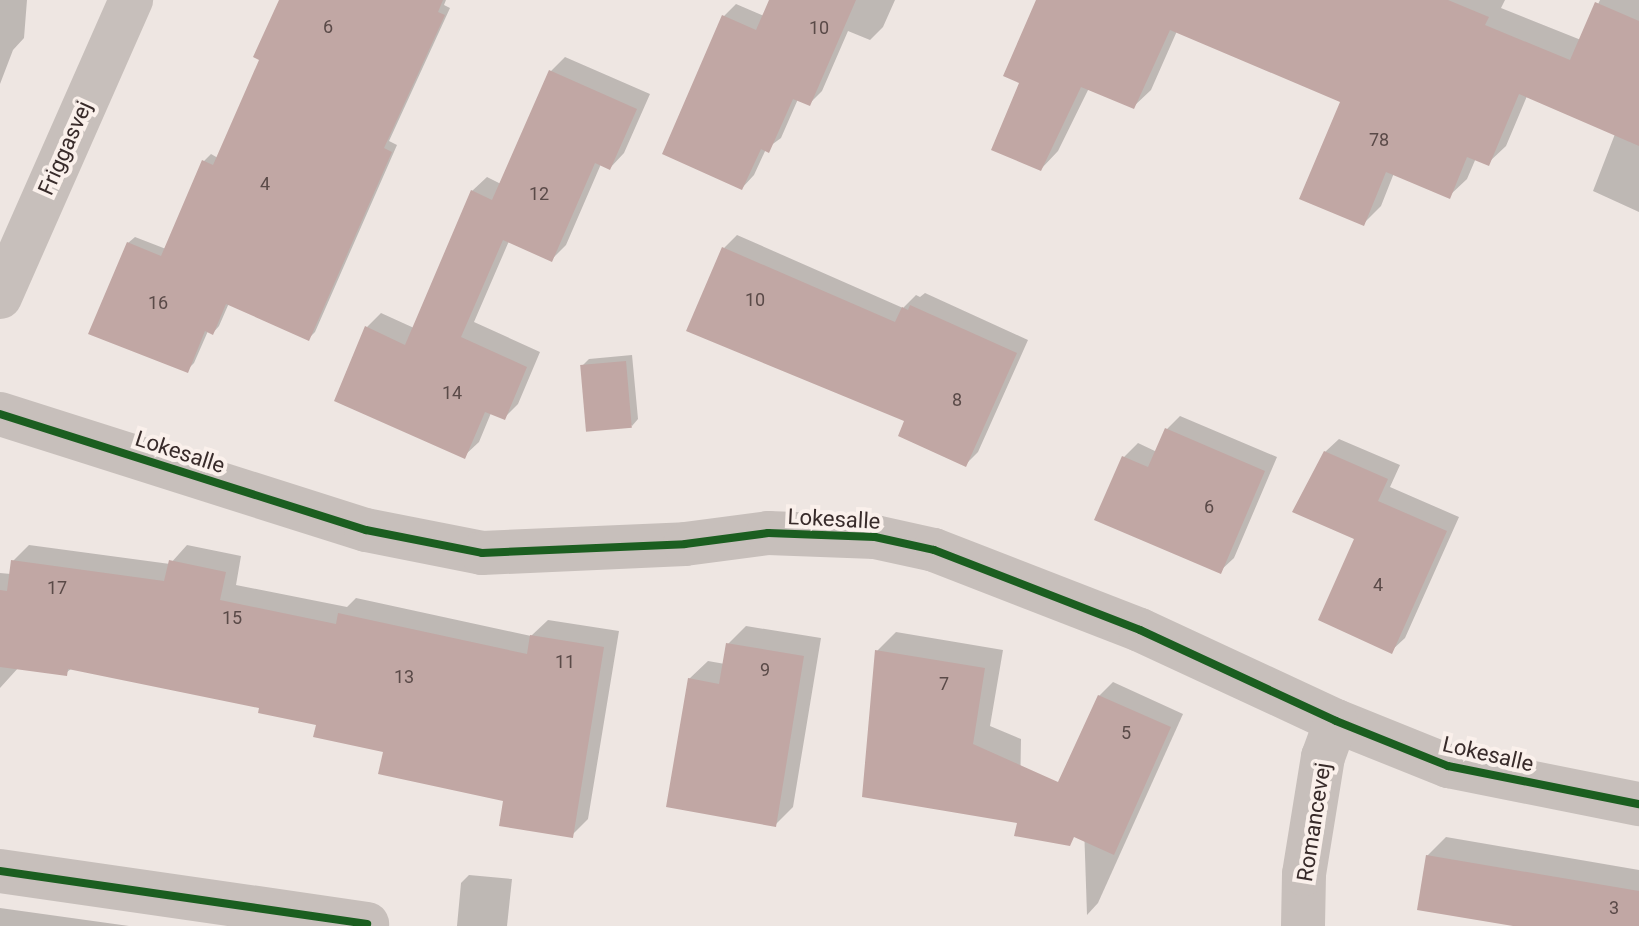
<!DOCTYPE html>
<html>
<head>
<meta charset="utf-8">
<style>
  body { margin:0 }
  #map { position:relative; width:1639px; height:926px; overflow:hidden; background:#eee6e2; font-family:Roboto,sans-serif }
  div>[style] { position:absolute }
  .shadow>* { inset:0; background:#0003 }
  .building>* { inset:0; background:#c1a7a4; transform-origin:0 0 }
  .street>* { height:44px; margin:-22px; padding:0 22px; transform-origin:22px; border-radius:22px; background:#c7bfbb }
  .cycleway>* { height:8px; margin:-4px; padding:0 4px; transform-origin:4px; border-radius:4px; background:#1b5e20 }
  span { translate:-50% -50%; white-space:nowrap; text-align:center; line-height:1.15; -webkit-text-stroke:8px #faf0eb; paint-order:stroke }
  .number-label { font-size:18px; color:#5a4a48 }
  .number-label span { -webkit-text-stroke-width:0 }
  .street-label { font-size:22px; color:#382b2a }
</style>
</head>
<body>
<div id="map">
  <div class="shadow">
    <div style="clip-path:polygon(0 0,27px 0,24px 38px,13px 50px,0 84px)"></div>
    <div style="clip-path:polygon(281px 0,446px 0,444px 5px,450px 8px,389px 141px,397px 145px,315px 332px,308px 339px,229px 303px,219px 326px,213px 333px,208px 331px,194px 363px,187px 370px,128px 243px,135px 237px,166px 249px,204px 161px,211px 154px,218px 158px,261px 59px)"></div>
    <div style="clip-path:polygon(771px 0,895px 0,883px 27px,870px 40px,848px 31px,822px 91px,809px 104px,798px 99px,781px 138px,766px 149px,754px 175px,742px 188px,724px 16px,736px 4px,764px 16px)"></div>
    <div style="clip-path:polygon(1039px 0,1505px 0,1501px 8px,1581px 40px,1600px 0,1639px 0,1639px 212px,1593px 191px,1615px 134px,1527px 96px,1506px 146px,1488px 163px,1476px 158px,1467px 179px,1449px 196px,1394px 173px,1381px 206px,1363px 224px,1343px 101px,1177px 31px,1151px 90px,1133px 107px,1089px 88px,1058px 151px,1041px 169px,1022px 82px)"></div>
    <div style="clip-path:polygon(565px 57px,650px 94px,624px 153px,610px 168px,601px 164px,566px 245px,552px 259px,509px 241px,474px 322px,540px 352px,518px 404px,504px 418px,491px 413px,479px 442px,464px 456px,367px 327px,381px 313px,414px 328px,472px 191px,487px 177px,501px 184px,550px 72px)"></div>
    <div style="clip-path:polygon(737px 235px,903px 308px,916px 295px,920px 297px,925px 293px,1028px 340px,978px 452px,966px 464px,907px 420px,724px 248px)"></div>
    <div style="clip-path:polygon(632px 355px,638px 419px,632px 426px,582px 366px,589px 359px)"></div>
    <div style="clip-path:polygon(1180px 416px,1277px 457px,1234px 558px,1220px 571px,1096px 519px,1124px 457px,1138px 443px,1157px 452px,1166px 430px)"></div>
    <div style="clip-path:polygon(1339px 439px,1400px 465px,1390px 487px,1459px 517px,1405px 638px,1391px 651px,1325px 452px)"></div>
    <div style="clip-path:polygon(29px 545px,170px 564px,187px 545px,241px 556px,236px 585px,347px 607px,356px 598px,531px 636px,548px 620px,619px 631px,588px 819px,572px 835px,505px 799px,318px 723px,262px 706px,72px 668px,66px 673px,19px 667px,0 688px,0 573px,11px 574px,13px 561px)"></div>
    <div style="clip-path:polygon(746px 626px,821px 638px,793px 807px,775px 825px,689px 679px,708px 661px,725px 664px,728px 644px)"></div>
    <div style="clip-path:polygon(896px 632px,1003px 650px,990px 726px,1021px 739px,1020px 800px,877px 651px)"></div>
    <div style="clip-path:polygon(1113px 682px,1183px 714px,1098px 903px,1087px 915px,1081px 736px,1099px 696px)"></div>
    <div style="clip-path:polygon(1446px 837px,1639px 870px,1639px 926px,1525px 926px,1427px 856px)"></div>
    <div style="clip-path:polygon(469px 875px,512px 879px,507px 926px,457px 926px,461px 883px)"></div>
    <div style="clip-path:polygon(0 908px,129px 926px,0 926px)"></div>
  </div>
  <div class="building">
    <div style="clip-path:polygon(279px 0,443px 0,438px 12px,445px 15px,384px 148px,392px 152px,309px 341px,226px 304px,213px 335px,205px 331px,188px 373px,88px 334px,127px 242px,161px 256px,202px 160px,213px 165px,259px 60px,253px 57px)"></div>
    <div style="clip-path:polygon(769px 0,856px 0,810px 106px,793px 99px,769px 153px,761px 149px,742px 190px,662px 154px,722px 15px,756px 30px)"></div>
    <div style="clip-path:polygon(1036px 0,1448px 0,1489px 17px,1485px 25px,1570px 60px,1595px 2px,1639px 21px,1639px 146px,1519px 94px,1489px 166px,1467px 157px,1450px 199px,1386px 172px,1364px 226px,1299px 199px,1340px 102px,1170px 30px,1134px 109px,1081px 87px,1041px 171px,991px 150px,1019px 83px,1003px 76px)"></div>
    <div style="clip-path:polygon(549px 70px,637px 109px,610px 170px,595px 163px,552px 262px,503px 240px,461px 337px,527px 367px,505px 420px,485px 412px,465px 459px,334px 401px,365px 326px,405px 345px,471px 190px,492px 200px)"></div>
    <div style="clip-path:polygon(722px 247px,895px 322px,902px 307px,908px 310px,910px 305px,1017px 353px,966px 467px,898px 436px,904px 421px,686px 331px)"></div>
    <div style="left:626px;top:361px;width:67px;height:46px;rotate:85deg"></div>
    <div style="clip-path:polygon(1165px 428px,1265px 471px,1221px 574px,1094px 520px,1122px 456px,1148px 467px)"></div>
    <div style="clip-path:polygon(1324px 451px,1388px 479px,1378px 501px,1447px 531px,1392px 654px,1318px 620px,1354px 539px,1292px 512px)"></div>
    <div style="clip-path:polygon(11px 560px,164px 581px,169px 560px,226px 572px,220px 600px,336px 624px,338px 613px,527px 654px,530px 635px,604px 647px,573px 838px,499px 826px,503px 801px,378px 774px,383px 752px,313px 737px,316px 725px,258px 713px,259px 708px,68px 669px,67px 676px,0 667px,0 590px,7px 591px)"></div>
    <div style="clip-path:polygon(726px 643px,804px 656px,776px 827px,666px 807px,688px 678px,719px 684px)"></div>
    <div style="clip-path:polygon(875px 650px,985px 668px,973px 744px,1058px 782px,1098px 695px,1171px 727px,1114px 855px,1074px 837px,1070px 846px,1014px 836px,1017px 823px,862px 797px)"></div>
    <div style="clip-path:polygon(1426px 855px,1639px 891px,1639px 926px,1513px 926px,1417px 910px)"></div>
  </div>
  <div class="street">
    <div style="left:0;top:297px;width:325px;rotate:-66.2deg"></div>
    <div style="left:0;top:414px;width:384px;rotate:17.6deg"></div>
    <div style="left:366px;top:530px;width:118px;rotate:11.2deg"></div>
    <div style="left:482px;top:553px;width:203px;rotate:-2.5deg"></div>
    <div style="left:685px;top:544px;width:84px;rotate:-7.5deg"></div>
    <div style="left:768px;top:533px;width:107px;rotate:2.1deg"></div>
    <div style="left:875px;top:537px;width:60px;rotate:12.4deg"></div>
    <div style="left:934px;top:550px;width:221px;rotate:21.2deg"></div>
    <div style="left:1140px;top:630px;width:216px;rotate:24.9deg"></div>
    <div style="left:1336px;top:721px;width:121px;rotate:21.9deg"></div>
    <div style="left:1448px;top:766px;width:195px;rotate:11.3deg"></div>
    <div style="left:0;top:871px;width:371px;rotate:8.2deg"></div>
    <div style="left:1303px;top:926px;width:52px;rotate:-88.9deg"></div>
    <div style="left:1304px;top:874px;width:119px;rotate:-80.8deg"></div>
    <div style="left:1323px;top:757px;width:38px;rotate:-70deg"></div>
  </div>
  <div class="cycleway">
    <div style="left:0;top:414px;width:384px;rotate:17.6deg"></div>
    <div style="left:366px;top:530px;width:118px;rotate:11.2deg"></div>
    <div style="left:482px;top:553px;width:203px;rotate:-2.5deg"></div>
    <div style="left:685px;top:544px;width:84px;rotate:-7.5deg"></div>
    <div style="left:768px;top:533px;width:107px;rotate:2.1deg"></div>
    <div style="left:875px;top:537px;width:60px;rotate:12.4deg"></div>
    <div style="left:934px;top:550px;width:221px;rotate:21.2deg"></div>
    <div style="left:1140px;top:630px;width:216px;rotate:24.9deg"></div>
    <div style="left:1336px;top:721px;width:121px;rotate:21.9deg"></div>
    <div style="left:1448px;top:766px;width:195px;rotate:11.3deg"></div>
    <div style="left:0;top:871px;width:371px;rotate:8.2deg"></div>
  </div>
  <div class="number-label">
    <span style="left:328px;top:27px">6</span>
    <span style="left:819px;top:28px">10</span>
    <span style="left:1379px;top:140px">78</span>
    <span style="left:265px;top:184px">4</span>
    <span style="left:539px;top:194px">12</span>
    <span style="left:755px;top:300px">10</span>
    <span style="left:158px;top:303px">16</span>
    <span style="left:452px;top:393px">14</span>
    <span style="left:957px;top:400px">8</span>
    <span style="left:1209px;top:507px">6</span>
    <span style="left:1378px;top:585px">4</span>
    <span style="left:57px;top:588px">17</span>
    <span style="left:232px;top:618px">15</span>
    <span style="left:565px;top:662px">11</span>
    <span style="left:765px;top:670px">9</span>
    <span style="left:404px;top:677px">13</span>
    <span style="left:944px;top:684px">7</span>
    <span style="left:1126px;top:733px">5</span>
    <span style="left:1614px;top:908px">3</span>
  </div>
  <div class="street-label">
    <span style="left:65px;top:148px;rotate:-66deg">Friggasvej</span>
    <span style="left:180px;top:452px;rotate:18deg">Lokesalle</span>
    <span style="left:834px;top:519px;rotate:3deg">Lokesalle</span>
    <span style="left:1488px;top:754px;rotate:13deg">Lokesalle</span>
    <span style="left:1314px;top:822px;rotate:-81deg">Romancevej</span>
  </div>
</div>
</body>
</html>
